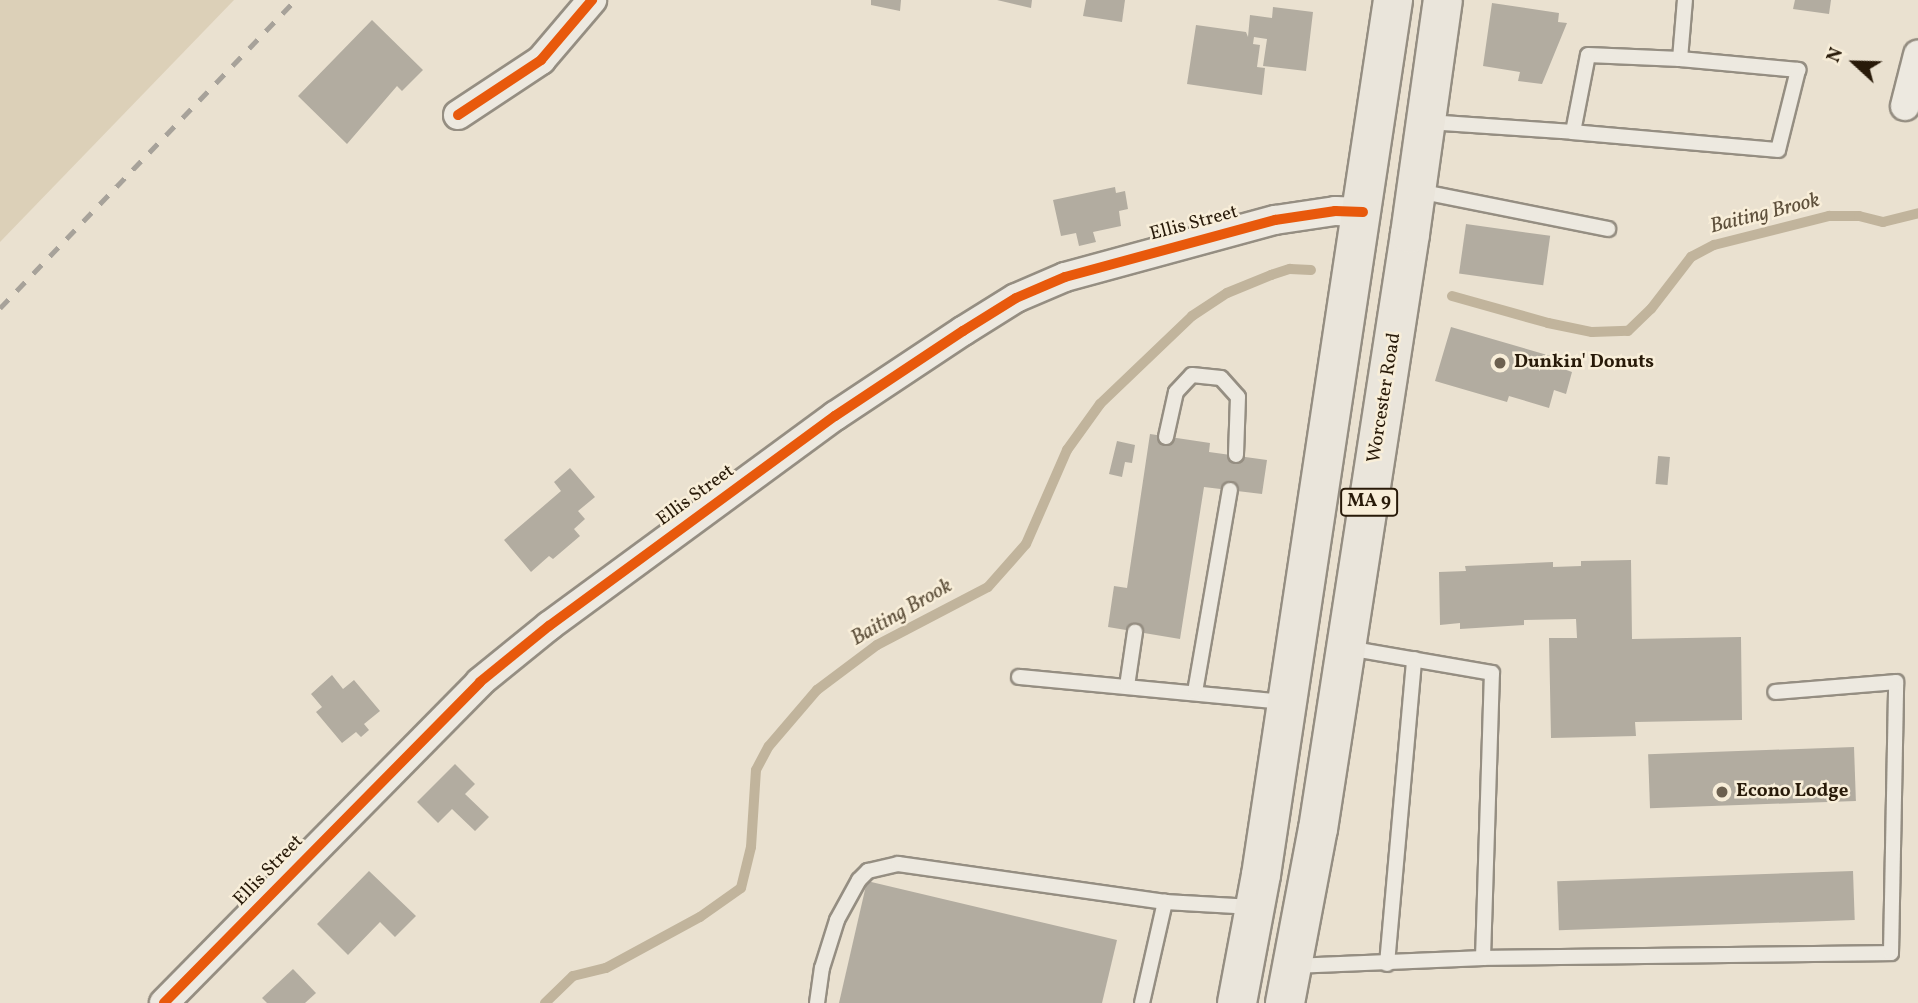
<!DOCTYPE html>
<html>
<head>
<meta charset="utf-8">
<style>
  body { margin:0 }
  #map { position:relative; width:1918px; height:1003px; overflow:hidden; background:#eae1d0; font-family:Vollkorn,serif }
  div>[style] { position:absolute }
  .green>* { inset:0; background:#dcd0b8 }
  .stream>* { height:10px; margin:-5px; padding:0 5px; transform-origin:5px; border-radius:5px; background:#c1b49c }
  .building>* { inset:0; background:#b2aca0; transform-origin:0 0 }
  .roads { filter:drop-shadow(2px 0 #958e82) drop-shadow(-2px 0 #958e82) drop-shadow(0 2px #958e82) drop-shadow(0 -2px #958e82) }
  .lane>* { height:14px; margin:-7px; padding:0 7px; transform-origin:7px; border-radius:7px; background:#ede9e0 }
  .street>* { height:28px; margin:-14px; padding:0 14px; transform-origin:14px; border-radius:14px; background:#ede9e0 }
  .highway>* { height:38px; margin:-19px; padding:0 19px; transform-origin:19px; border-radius:19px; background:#eae5db }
  .rail>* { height:5px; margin-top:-2.5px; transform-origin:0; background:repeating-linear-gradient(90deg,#a7a29a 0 12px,transparent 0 24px) }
  .cycleway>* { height:10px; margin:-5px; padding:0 5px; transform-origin:5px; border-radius:5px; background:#e8590c }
  .dots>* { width:19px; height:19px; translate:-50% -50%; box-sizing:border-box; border:4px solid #f8eed9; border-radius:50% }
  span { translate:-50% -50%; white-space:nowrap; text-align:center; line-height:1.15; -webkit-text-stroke:5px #f8eed9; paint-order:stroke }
  .shield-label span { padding:2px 5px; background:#f8eed9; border:2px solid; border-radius:5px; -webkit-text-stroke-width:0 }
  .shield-label { font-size:18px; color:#281a09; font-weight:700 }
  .street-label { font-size:19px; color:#281a09 }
  .poi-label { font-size:19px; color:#281a09; font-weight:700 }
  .left { translate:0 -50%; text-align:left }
  .water-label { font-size:21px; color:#5e503b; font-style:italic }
  .north { position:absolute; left:1820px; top:28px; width:70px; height:70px; -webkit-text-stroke:5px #f8eed9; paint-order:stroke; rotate:292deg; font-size:19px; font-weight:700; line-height:28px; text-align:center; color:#281a09 }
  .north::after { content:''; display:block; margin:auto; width:24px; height:32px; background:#281a09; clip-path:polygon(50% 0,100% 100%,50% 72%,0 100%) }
</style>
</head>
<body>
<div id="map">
  <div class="green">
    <div style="clip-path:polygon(0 0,234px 0,0 242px)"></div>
  </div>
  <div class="stream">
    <div style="left:1452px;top:296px;width:100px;rotate:15.7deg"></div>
    <div style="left:1548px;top:323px;width:45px;rotate:11.6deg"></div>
    <div style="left:1592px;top:332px;width:36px;rotate:-2deg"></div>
    <div style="left:1628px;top:331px;width:32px;rotate:-44deg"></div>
    <div style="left:1651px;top:309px;width:66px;rotate:-52.4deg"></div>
    <div style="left:1691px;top:257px;width:26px;rotate:-28deg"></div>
    <div style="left:1714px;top:245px;width:119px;rotate:-14.2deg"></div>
    <div style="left:1829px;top:216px;width:30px"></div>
    <div style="left:1859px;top:216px;width:25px;rotate:14deg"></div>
    <div style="left:1883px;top:222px;width:36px;rotate:-14deg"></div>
    <div style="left:545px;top:1003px;width:39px;rotate:-44deg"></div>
    <div style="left:573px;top:976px;width:34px;rotate:-14deg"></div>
    <div style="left:606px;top:968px;width:107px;rotate:-28.5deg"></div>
    <div style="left:700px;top:917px;width:50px;rotate:-35.3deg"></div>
    <div style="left:741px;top:888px;width:42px;rotate:-76.3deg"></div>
    <div style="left:751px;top:847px;width:77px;rotate:-86.3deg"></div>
    <div style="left:756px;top:770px;width:27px;rotate:-62deg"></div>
    <div style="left:769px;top:746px;width:74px;rotate:-49.4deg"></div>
    <div style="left:817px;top:690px;width:75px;rotate:-36.9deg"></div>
    <div style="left:877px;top:645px;width:125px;rotate:-27.6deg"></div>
    <div style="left:988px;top:587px;width:57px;rotate:-48.5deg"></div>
    <div style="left:1026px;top:544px;width:103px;rotate:-66.4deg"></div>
    <div style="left:1067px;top:450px;width:57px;rotate:-54.3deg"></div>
    <div style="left:1100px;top:404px;width:127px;rotate:-43.7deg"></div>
    <div style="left:1192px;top:316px;width:42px;rotate:-33.3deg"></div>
    <div style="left:1227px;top:293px;width:48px;rotate:-22.2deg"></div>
    <div style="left:1271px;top:275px;width:20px;rotate:-18deg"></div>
    <div style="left:1290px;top:269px;width:21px;rotate:3deg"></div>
  </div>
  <div class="building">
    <div style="clip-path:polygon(871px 0,901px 0,900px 11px,871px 5px)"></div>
    <div style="clip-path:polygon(997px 0,1032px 0,1031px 8px)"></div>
    <div style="clip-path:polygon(1086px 0,1125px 0,1122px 22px,1083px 16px)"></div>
    <div style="clip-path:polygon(1795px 0,1831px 0,1829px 14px,1793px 9px)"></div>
    <div style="clip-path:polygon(1492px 3px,1559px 13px,1558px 22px,1567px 23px,1542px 84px,1518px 81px,1520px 72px,1483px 66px)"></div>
    <div style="clip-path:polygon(1273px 7px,1313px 12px,1306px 71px,1263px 66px,1267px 39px,1254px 37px,1253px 44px,1260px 45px,1257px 67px,1265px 68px,1262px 95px,1187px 84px,1196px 25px,1246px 32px,1248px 37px,1250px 15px,1272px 18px)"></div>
    <div style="clip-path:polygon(372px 20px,423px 70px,402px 91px,397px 86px,347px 144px,298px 96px)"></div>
    <div style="clip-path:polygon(1115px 187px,1116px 193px,1125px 191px,1128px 209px,1119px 211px,1121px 226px,1093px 232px,1096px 242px,1079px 246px,1076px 233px,1061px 236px,1053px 200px)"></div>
    <div style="left:1466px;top:224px;width:85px;height:50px;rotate:8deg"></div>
    <div style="clip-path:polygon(1451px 327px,1561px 359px,1558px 367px,1572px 372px,1566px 394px,1554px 390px,1549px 408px,1509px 396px,1507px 402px,1435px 381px)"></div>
    <div style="clip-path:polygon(1150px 434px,1210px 443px,1209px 452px,1267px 460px,1262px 494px,1204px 487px,1180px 639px,1108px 627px,1114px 586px,1127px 588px)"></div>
    <div style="clip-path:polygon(1117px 441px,1135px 445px,1132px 463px,1125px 462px,1122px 477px,1109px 474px)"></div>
    <div style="left:1658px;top:456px;width:12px;height:28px;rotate:5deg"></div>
    <div style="clip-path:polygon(570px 468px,595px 497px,578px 511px,585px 519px,574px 529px,580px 536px,553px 559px,549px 556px,531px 572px,504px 540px,561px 491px,554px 482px)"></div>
    <div style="clip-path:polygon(1631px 560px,1632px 639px,1741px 637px,1742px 720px,1635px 722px,1636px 736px,1551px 738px,1549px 638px,1577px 638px,1576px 619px,1524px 620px,1524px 625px,1460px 629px,1460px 623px,1440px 625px,1439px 572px,1466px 571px,1465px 566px,1553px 562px,1553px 567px,1581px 566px,1581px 561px)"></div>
    <div style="clip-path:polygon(332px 675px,343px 689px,354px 680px,380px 711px,364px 724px,369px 730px,361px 737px,356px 732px,342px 743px,316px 712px,322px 707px,311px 694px)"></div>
    <div style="left:1854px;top:747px;width:54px;height:206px;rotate:88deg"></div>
    <div style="clip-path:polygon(455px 764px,475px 784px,465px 794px,489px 817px,475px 831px,452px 809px,438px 823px,417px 802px)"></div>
    <div style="clip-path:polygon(369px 871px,416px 916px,395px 937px,380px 922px,348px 955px,317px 924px)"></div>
    <div style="left:1853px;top:871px;width:49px;height:296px;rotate:88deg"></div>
    <div style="clip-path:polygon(867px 881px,1117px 940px,1102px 1003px,839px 1003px)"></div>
    <div style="clip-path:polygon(293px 969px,316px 993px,305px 1003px,267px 1003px,262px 998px)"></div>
  </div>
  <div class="roads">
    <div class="lane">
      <div style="left:1588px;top:55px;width:92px;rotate:2.5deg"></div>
      <div style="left:1680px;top:59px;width:119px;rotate:5.3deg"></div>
      <div style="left:1798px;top:70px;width:82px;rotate:104deg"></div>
      <div style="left:1778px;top:150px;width:206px;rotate:-175deg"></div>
      <div style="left:1573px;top:132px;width:78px;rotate:-79deg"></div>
      <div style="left:1680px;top:59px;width:59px;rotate:-85.2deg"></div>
      <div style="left:1428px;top:122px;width:145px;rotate:3.9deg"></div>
      <div style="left:1418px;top:191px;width:194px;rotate:11.3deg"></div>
      <div style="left:1166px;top:437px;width:46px;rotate:-77.5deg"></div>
      <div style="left:1176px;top:392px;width:23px;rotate:-47deg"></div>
      <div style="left:1192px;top:375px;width:29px;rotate:6deg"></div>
      <div style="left:1221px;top:378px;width:25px;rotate:48deg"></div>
      <div style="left:1238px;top:397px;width:58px;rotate:92deg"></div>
      <div style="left:1019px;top:677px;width:267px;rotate:5.4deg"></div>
      <div style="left:1127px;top:686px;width:55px;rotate:-81.6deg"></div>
      <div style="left:1195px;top:692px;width:205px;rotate:-80.2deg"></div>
      <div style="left:1483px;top:958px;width:408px;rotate:-0.7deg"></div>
      <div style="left:1891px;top:953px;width:271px;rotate:-88.9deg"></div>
      <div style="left:1896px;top:682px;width:121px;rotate:175.3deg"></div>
      <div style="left:1387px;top:964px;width:306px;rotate:-84.9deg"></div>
      <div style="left:1294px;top:966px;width:189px;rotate:-2.4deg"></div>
      <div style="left:1483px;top:958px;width:285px;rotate:-88.2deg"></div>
      <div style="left:1492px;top:673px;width:146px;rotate:-170.2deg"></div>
      <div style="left:817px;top:1003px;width:35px;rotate:-82deg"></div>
      <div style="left:822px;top:968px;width:50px;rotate:-72.6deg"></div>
      <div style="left:837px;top:920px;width:46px;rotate:-61.2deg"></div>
      <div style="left:859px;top:880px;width:13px;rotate:-45deg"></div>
      <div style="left:868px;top:871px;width:31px;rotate:-13deg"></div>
      <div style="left:898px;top:864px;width:270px;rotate:8.1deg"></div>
      <div style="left:1142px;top:1003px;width:104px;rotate:-77.2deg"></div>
      <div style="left:1165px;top:902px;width:88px;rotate:3.3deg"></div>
    </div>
    <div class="street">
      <div style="left:1905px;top:106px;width:53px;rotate:-75.7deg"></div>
      <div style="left:458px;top:115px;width:100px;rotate:-33.5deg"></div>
      <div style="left:541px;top:60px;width:79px;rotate:-49.6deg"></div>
      <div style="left:164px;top:1003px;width:450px;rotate:-45.4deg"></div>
      <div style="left:480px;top:682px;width:89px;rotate:-39.1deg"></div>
      <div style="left:549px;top:626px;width:355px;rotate:-36.3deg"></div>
      <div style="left:835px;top:416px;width:154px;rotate:-33.6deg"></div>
      <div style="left:963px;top:331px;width:62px;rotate:-31.9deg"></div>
      <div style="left:1016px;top:298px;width:53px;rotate:-23.2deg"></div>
      <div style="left:1065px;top:277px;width:218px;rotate:-15.2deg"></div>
      <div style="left:1275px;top:220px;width:61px;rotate:-8.5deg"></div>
      <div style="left:1335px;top:211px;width:28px;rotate:2deg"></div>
    </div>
    <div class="highway">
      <div style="left:1237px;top:1003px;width:130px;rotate:-79.4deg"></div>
      <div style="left:1261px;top:875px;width:885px;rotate:-81.42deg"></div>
      <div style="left:1285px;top:1003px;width:177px;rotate:-79.3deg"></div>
      <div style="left:1318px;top:829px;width:602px;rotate:-81.21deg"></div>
      <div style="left:1410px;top:234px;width:236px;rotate:-82deg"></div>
    </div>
  </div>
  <div class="rail">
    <div style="left:0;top:308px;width:426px;rotate:-46.2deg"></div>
  </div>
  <div class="cycleway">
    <div style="left:458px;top:115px;width:100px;rotate:-33.5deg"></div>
    <div style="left:541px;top:60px;width:79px;rotate:-49.6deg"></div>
    <div style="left:164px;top:1003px;width:450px;rotate:-45.4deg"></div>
    <div style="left:480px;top:682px;width:89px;rotate:-39.1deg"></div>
    <div style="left:549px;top:626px;width:355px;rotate:-36.3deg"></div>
    <div style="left:835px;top:416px;width:154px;rotate:-33.6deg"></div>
    <div style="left:963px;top:331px;width:62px;rotate:-31.9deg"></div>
    <div style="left:1016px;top:298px;width:53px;rotate:-23.2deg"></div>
    <div style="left:1065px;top:277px;width:218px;rotate:-15.2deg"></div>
    <div style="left:1275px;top:220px;width:61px;rotate:-8.5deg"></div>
    <div style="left:1335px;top:211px;width:28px;rotate:2deg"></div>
  </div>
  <div class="dots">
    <div style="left:1500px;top:363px;background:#6c604f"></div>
    <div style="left:1722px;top:792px;background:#6c604f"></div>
  </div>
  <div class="shield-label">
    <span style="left:1369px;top:502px">MA 9</span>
  </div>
  <div class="street-label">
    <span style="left:1194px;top:224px;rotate:-15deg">Ellis Street</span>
    <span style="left:1385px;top:398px;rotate:-81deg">Worcester Road</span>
    <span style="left:696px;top:496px;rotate:-36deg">Ellis Street</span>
    <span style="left:269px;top:871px;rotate:-46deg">Ellis Street</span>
  </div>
  <div class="poi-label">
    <span class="left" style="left:1514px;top:363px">Dunkin' Donuts</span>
    <span class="left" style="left:1736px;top:792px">Econo Lodge</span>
  </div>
  <div class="water-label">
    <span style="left:1765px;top:214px;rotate:-14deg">Baiting Brook</span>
    <span style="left:902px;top:613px;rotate:-30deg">Baiting Brook</span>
  </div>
  <div class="north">N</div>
</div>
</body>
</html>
